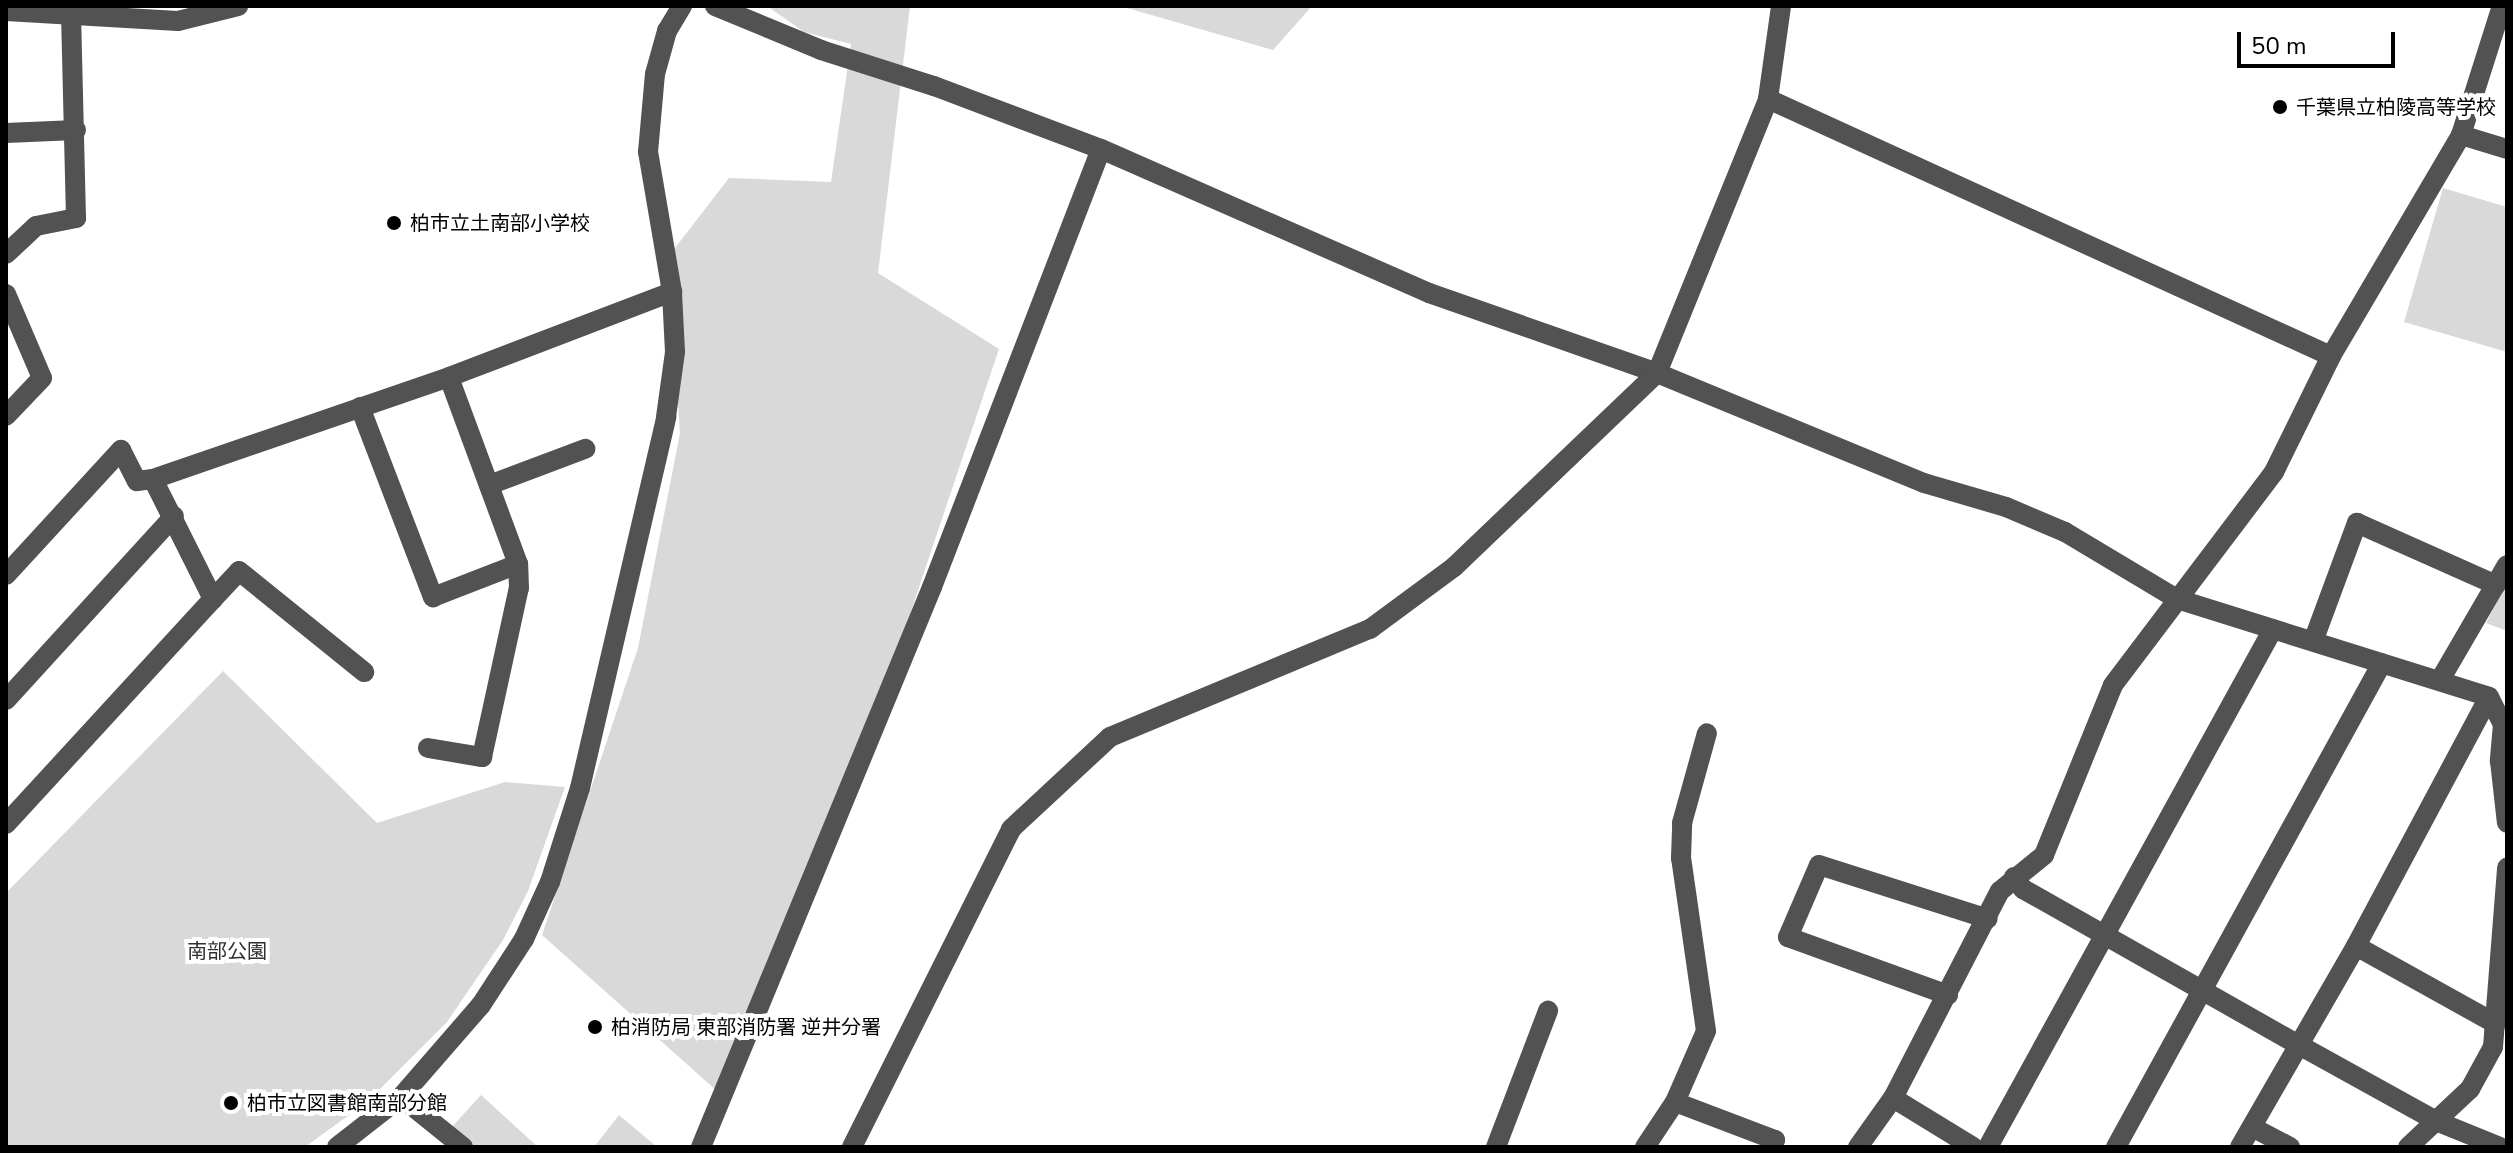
<!DOCTYPE html>
<html>
<head>
<meta charset="utf-8">
<style>
  body { margin:0 }
  #map { position:relative; width:2513px; height:1153px; overflow:hidden; background:#fff; font-family:"Nunito Sans","Noto Sans JP",sans-serif }
  div>[style] { position:absolute }
  .green>* { inset:0; background:#d9d9d9 }
  .minor>* { height:20px; margin:-10px; padding:0 10px; transform-origin:10px; border-radius:10px; background:#525252 }
  .dots>* { width:22px; height:22px; translate:-50% -50%; box-sizing:border-box; border:4px solid #fff; border-radius:50% }
  span { translate:-50% -50%; white-space:nowrap; text-align:center; line-height:1.15; -webkit-text-stroke:8px #fff; paint-order:stroke }
  .poi-label { font-size:20px; color:#000 }
  .left { translate:0 -50%; text-align:left }
  .park-label { font-size:20px; color:#303030 }
  .frame { position:absolute; inset:0; border:8px solid #000; pointer-events:none }
  .scale { position:absolute; left:2237px; top:32px; width:158px; height:36px; box-sizing:border-box; border:4px solid #000; border-top:0; padding-left:10px; font-size:24px; line-height:28px; white-space:nowrap; color:#000; -webkit-text-stroke:6px #fff; paint-order:stroke }
</style>
</head>
<body>
<div id="map">
  <div class="green">
    <div style="clip-path:polygon(767px 6px,910px 6px,878px 273px,999px 349px,900px 644px,717px 1091px,542px 935px,638px 648px,680px 433px,668px 257px,729px 178px,831px 182px,851px 44px,804px 32px)"></div>
    <div style="clip-path:polygon(1120px 6px,1312px 6px,1273px 50px)"></div>
    <div style="clip-path:polygon(2443px 188px,2507px 207px,2507px 352px,2404px 322px)"></div>
    <div style="clip-path:polygon(2507px 583px,2507px 631px,2486px 623px)"></div>
    <div style="clip-path:polygon(223px 671px,377px 823px,505px 782px,565px 787px,528px 891px,503px 940px,447px 1022px,367px 1102px,305px 1147px,6px 1147px,6px 893px)"></div>
    <div style="clip-path:polygon(481px 1095px,538px 1147px,471px 1147px,450px 1129px)"></div>
    <div style="clip-path:polygon(619px 1115px,657px 1147px,594px 1147px)"></div>
  </div>
  <div class="minor">
    <div style="left:715px;top:6px;width:115px;rotate:22.5deg"></div>
    <div style="left:821px;top:50px;width:119px;rotate:17.7deg"></div>
    <div style="left:934px;top:86px;width:178px;rotate:20.7deg"></div>
    <div style="left:1101px;top:149px;width:358px;rotate:23.7deg"></div>
    <div style="left:1429px;top:293px;width:242px;rotate:19.3deg"></div>
    <div style="left:1657px;top:373px;width:289px;rotate:22.4deg"></div>
    <div style="left:1924px;top:483px;width:85px;rotate:16.3deg"></div>
    <div style="left:2006px;top:507px;width:64px;rotate:23deg"></div>
    <div style="left:2065px;top:532px;width:131px;rotate:30.9deg"></div>
    <div style="left:2177px;top:599px;width:327px;rotate:17.4deg"></div>
    <div style="left:2489px;top:697px;width:30px;rotate:63deg"></div>
    <div style="left:2503px;top:724px;width:37px;rotate:95deg"></div>
    <div style="left:2500px;top:761px;width:62px;rotate:83.6deg"></div>
    <div style="left:6px;top:11px;width:172px;rotate:3.3deg"></div>
    <div style="left:178px;top:21px;width:62px;rotate:-14deg"></div>
    <div style="left:1768px;top:99px;width:619px;rotate:24.54deg"></div>
    <div style="left:6px;top:133px;width:70px;rotate:-2.5deg"></div>
    <div style="left:2461px;top:135px;width:48px;rotate:16.9deg"></div>
    <div style="left:6px;top:254px;width:41px;rotate:-43deg"></div>
    <div style="left:36px;top:226px;width:41px;rotate:-11.3deg"></div>
    <div style="left:76px;top:218px;width:205px;rotate:-91.4deg"></div>
    <div style="left:6px;top:294px;width:91px;rotate:66.8deg"></div>
    <div style="left:42px;top:378px;width:52px;rotate:133.5deg"></div>
    <div style="left:360px;top:407px;width:204px;rotate:69deg"></div>
    <div style="left:433px;top:597px;width:91px;rotate:-21.2deg"></div>
    <div style="left:518px;top:564px;width:199px;rotate:-110.3deg"></div>
    <div style="left:489px;top:485px;width:103px;rotate:-20.6deg"></div>
    <div style="left:6px;top:575px;width:170px;rotate:-47.4deg"></div>
    <div style="left:121px;top:450px;width:35px;rotate:63deg"></div>
    <div style="left:137px;top:481px;width:16px;rotate:-7deg"></div>
    <div style="left:213px;top:599px;width:38px;rotate:-47deg"></div>
    <div style="left:239px;top:571px;width:161px;rotate:38.9deg"></div>
    <div style="left:2314px;top:639px;width:124px;rotate:-69.7deg"></div>
    <div style="left:2357px;top:523px;width:152px;rotate:24deg"></div>
    <div style="left:2440px;top:680px;width:133px;rotate:-59.8deg"></div>
    <div style="left:6px;top:700px;width:249px;rotate:-47.6deg"></div>
    <div style="left:428px;top:748px;width:55px;rotate:9.5deg"></div>
    <div style="left:482px;top:757px;width:173px;rotate:-77.7deg"></div>
    <div style="left:519px;top:588px;width:24px;rotate:-92deg"></div>
    <div style="left:6px;top:824px;width:306px;rotate:-47.4deg"></div>
    <div style="left:213px;top:599px;width:134px;rotate:-116.6deg"></div>
    <div style="left:153px;top:479px;width:313px;rotate:-19deg"></div>
    <div style="left:449px;top:377px;width:239px;rotate:-20.9deg"></div>
    <div style="left:2014px;top:877px;width:15px;rotate:53deg"></div>
    <div style="left:2023px;top:889px;width:317px;rotate:29.5deg"></div>
    <div style="left:2299px;top:1045px;width:157px;rotate:29deg"></div>
    <div style="left:2436px;top:1121px;width:69px;rotate:22.1deg"></div>
    <div style="left:2356px;top:946px;width:160px;rotate:29.1deg"></div>
    <div style="left:1948px;top:995px;width:170px;rotate:-160.1deg"></div>
    <div style="left:1788px;top:937px;width:78px;rotate:-66.7deg"></div>
    <div style="left:1819px;top:865px;width:177px;rotate:17.7deg"></div>
    <div style="left:401px;top:1097px;width:80px;rotate:38.9deg"></div>
    <div style="left:1893px;top:1098px;width:94px;rotate:31.5deg"></div>
    <div style="left:1675px;top:1102px;width:107px;rotate:20.8deg"></div>
    <div style="left:1775px;top:1140px;width:8px;rotate:120deg"></div>
    <div style="left:2252px;top:1127px;width:43px;rotate:27.8deg"></div>
    <div style="left:337px;top:1147px;width:81px;rotate:-38deg"></div>
    <div style="left:401px;top:1097px;width:122px;rotate:-49deg"></div>
    <div style="left:481px;top:1005px;width:79px;rotate:-56.9deg"></div>
    <div style="left:524px;top:939px;width:63px;rotate:-65.5deg"></div>
    <div style="left:550px;top:882px;width:99px;rotate:-72.3deg"></div>
    <div style="left:580px;top:788px;width:381px;rotate:-76.9deg"></div>
    <div style="left:666px;top:417px;width:66px;rotate:-82.1deg"></div>
    <div style="left:675px;top:352px;width:60px;rotate:-92.9deg"></div>
    <div style="left:672px;top:292px;width:142px;rotate:-99.7deg"></div>
    <div style="left:648px;top:152px;width:78px;rotate:-84.9deg"></div>
    <div style="left:655px;top:74px;width:45px;rotate:-74.4deg"></div>
    <div style="left:667px;top:31px;width:29px;rotate:-59deg"></div>
    <div style="left:701px;top:1147px;width:606px;rotate:-67.58deg"></div>
    <div style="left:932px;top:587px;width:469px;rotate:-68.9deg"></div>
    <div style="left:852px;top:1147px;width:356px;rotate:-63.4deg"></div>
    <div style="left:1011px;top:829px;width:135px;rotate:-42.9deg"></div>
    <div style="left:1110px;top:737px;width:282px;rotate:-22.6deg"></div>
    <div style="left:1370px;top:629px;width:104px;rotate:-36.4deg"></div>
    <div style="left:1454px;top:567px;width:281px;rotate:-43.7deg"></div>
    <div style="left:1657px;top:373px;width:296px;rotate:-67.9deg"></div>
    <div style="left:1768px;top:99px;width:94px;rotate:-82deg"></div>
    <div style="left:1496px;top:1147px;width:146px;rotate:-69.1deg"></div>
    <div style="left:1645px;top:1147px;width:54px;rotate:-56.3deg"></div>
    <div style="left:1675px;top:1102px;width:77px;rotate:-66.4deg"></div>
    <div style="left:1706px;top:1031px;width:175px;rotate:-98.2deg"></div>
    <div style="left:1681px;top:858px;width:35px;rotate:-88deg"></div>
    <div style="left:1682px;top:823px;width:93px;rotate:-74.5deg"></div>
    <div style="left:1858px;top:1147px;width:60px;rotate:-54.5deg"></div>
    <div style="left:1893px;top:1098px;width:233px;rotate:-62.7deg"></div>
    <div style="left:2000px;top:891px;width:57px;rotate:-39.3deg"></div>
    <div style="left:2044px;top:855px;width:183px;rotate:-67.9deg"></div>
    <div style="left:2113px;top:685px;width:267px;rotate:-52.9deg"></div>
    <div style="left:2274px;top:472px;width:129px;rotate:-63.8deg"></div>
    <div style="left:2331px;top:356px;width:256px;rotate:-59.5deg"></div>
    <div style="left:2461px;top:135px;width:135px;rotate:-72.4deg"></div>
    <div style="left:1988px;top:1147px;width:591px;rotate:-61.18deg"></div>
    <div style="left:2116px;top:1147px;width:552px;rotate:-61.21deg"></div>
    <div style="left:2240px;top:1147px;width:232px;rotate:-60deg"></div>
    <div style="left:2356px;top:946px;width:282px;rotate:-61.9deg"></div>
    <div style="left:2408px;top:1147px;width:85px;rotate:-43.1deg"></div>
    <div style="left:2470px;top:1089px;width:48px;rotate:-61.3deg"></div>
    <div style="left:2493px;top:1047px;width:180px;rotate:-85.5deg"></div>
  </div>
  <div class="dots">
    <div style="left:2280px;top:107px;background:#000"></div>
    <div style="left:394px;top:223px;background:#000"></div>
    <div style="left:595px;top:1027px;background:#000"></div>
    <div style="left:231px;top:1103px;background:#000"></div>
  </div>
  <div class="poi-label">
    <span class="left" style="left:2296px;top:107px">千葉県立柏陵高等学校</span>
    <span class="left" style="left:410px;top:223px">柏市立土南部小学校</span>
    <span class="left" style="left:611px;top:1027px">柏消防局 東部消防署 逆井分署</span>
    <span class="left" style="left:247px;top:1103px">柏市立図書館南部分館</span>
  </div>
  <div class="park-label">
    <span style="left:227px;top:951px">南部公園</span>
  </div>
  <div class="frame"></div>
  <div class="scale">50 m</div>
</div>
</body>
</html>
